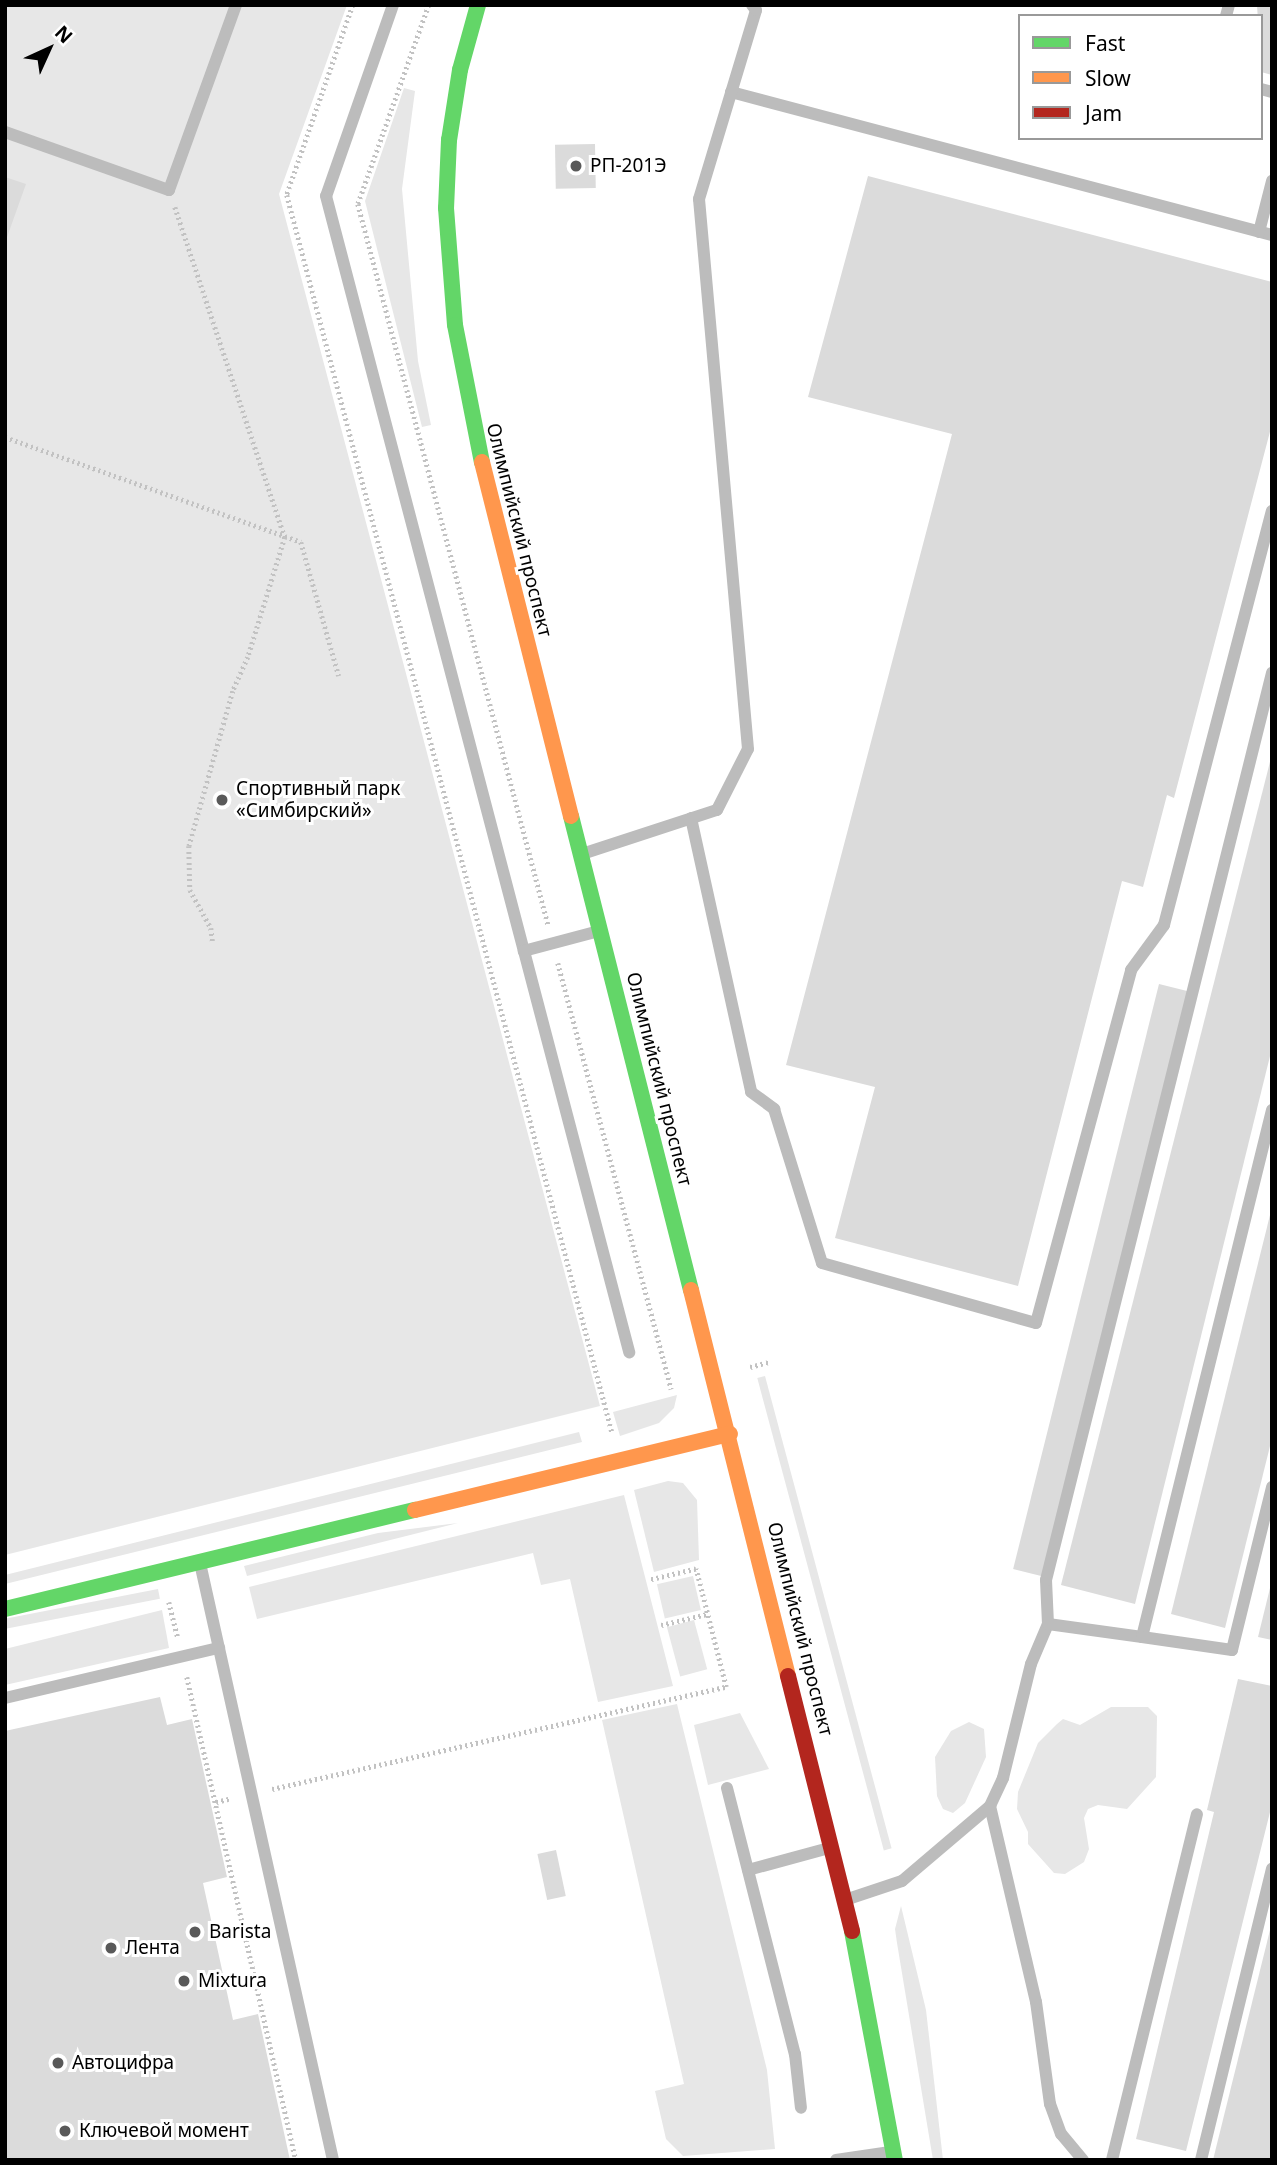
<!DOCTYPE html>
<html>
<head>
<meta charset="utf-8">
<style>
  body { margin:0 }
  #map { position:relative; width:1277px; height:2165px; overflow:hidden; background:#fff; font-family:"Noto Sans",sans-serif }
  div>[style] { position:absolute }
  .green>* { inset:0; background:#e7e7e7; transform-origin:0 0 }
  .building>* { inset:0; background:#dbdbdb; transform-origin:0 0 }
  .path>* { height:4.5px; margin-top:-2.25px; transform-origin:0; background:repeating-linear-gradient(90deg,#c2c2c2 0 2px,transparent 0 5.5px) }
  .lane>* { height:12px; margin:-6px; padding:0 6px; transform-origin:6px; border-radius:6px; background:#bcbcbc }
  .fast>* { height:16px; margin:-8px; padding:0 8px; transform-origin:8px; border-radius:8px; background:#63d668 }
  .slow>* { height:16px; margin:-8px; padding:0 8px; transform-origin:8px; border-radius:8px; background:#ff974d }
  .jam>* { height:16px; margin:-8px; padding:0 8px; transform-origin:8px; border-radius:8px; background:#b3261e }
  .dots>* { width:19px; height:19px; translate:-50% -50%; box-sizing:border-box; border:4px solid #fff; border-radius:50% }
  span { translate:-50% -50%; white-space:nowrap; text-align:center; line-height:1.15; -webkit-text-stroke:6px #fff; paint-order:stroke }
  .poi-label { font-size:19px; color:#000 }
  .left { translate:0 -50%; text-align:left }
  .street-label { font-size:19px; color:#000 }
  .frame { position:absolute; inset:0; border:7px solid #000; pointer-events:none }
  .legend { position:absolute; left:1018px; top:14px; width:245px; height:126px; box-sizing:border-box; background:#fff; border:2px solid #999; margin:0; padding:9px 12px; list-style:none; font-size:21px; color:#000 }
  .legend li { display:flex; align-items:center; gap:14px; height:35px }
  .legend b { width:35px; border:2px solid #999 }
  .north { position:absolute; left:14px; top:14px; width:70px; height:70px; -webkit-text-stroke:5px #fff; paint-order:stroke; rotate:45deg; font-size:19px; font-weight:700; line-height:28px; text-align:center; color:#000 }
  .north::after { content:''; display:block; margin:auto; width:24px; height:32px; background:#000; clip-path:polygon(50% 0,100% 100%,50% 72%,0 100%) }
</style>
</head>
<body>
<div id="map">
  <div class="green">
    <div style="clip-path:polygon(5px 5px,347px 5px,279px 194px,600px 1406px,5px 1555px)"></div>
    <div style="clip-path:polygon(404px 88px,415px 91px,402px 189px,418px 361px,431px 425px,422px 427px,365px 201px)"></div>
    <div style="left:765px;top:1376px;width:489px;height:8px;rotate:75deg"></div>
    <div style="clip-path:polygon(677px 1395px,674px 1408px,659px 1423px,620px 1436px,613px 1412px)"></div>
    <div style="clip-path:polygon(579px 1432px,582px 1442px,5px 1584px,5px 1575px)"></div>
    <div style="clip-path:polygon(668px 1481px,683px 1483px,697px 1500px,699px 1560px,654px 1572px,634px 1490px)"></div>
    <div style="clip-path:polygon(624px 1495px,673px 1686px,598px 1702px,570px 1579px,541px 1585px,533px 1553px,257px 1619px,249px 1587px)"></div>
    <div style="clip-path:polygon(458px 1523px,247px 1576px,244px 1566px,378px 1533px)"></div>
    <div style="left:693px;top:1576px;width:35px;height:37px;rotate:77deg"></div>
    <div style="left:158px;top:1589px;width:10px;height:157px;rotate:79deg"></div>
    <div style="clip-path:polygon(162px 1610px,169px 1648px,5px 1685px,5px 1649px)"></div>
    <div style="left:694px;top:1620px;width:51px;height:28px;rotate:75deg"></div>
    <div style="clip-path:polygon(677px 1704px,767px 2070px,775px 2149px,683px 2156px,666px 2139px,655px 2091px,684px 2084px,602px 1720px)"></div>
    <div style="clip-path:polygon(1111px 1707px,1148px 1707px,1157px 1716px,1156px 1777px,1127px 1809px,1098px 1805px,1088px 1809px,1084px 1818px,1089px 1849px,1084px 1862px,1065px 1874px,1054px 1873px,1028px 1844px,1028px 1832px,1017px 1809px,1018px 1792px,1038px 1743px,1057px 1724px,1063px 1719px,1080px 1725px)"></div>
    <div style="clip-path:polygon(740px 1713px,769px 1769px,708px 1785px,694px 1725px)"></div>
    <div style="clip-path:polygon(969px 1722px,984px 1729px,986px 1757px,965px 1803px,953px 1813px,943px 1809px,937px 1796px,935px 1757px,951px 1731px)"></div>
    <div style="clip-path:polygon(901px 1906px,926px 2010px,943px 2160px,933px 2160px,897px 1943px,895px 1929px)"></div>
  </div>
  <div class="building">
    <div style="clip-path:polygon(1257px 5px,1272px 5px,1272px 75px,1261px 72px)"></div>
    <div style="left:595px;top:144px;width:44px;height:40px;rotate:89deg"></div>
    <div style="clip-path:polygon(868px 176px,1272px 282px,1272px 424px,1174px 798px,1167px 795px,1143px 887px,1122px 881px,1018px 1286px,835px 1238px,875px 1087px,786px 1065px,952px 434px,808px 397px)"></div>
    <div style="clip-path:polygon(5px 177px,26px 184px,6px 240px,5px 240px)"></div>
    <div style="clip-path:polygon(1272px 754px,1272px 1048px,1135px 1604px,1061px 1585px)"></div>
    <div style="left:1159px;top:984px;width:30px;height:603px;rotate:14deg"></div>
    <div style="clip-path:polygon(1272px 1207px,1272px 1438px,1225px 1628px,1171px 1614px)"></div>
    <div style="clip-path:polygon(1271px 1584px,1272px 1584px,1272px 1640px,1258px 1637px)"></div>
    <div style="clip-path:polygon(1238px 1679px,1272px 1686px,1272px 1804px,1186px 2151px,1136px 2139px,1214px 1812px,1207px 1810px)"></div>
    <div style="clip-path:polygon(160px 1697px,167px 1725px,192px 1719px,227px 1877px,203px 1883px,233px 2020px,258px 2014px,290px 2160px,5px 2160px,5px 1731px)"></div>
    <div style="left:556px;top:1850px;width:47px;height:19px;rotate:78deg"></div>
    <div style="clip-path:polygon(1271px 1926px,1271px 2160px,1213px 2160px)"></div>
  </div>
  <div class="path">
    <div style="left:353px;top:5px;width:201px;rotate:109.2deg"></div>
    <div style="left:287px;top:195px;width:1279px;rotate:75.28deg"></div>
    <div style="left:429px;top:5px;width:211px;rotate:109.6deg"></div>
    <div style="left:358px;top:204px;width:745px;rotate:75.22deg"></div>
    <div style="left:175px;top:207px;width:348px;rotate:71.6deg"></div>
    <div style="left:285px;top:537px;width:126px;rotate:107.1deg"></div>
    <div style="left:248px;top:657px;width:37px;rotate:114deg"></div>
    <div style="left:233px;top:691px;width:161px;rotate:105.8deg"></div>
    <div style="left:189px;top:846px;width:44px;rotate:88.7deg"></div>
    <div style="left:190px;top:890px;width:43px;rotate:61.1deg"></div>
    <div style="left:211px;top:928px;width:16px;rotate:83deg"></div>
    <div style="left:5px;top:437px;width:314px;rotate:19.5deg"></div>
    <div style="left:301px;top:542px;width:139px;rotate:74.2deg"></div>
    <div style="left:558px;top:963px;width:441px;rotate:75.1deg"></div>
    <div style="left:750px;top:1367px;width:20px;rotate:-15deg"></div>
    <div style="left:169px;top:1602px;width:37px;rotate:76deg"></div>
    <div style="left:661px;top:1625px;width:47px;rotate:-13.4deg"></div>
    <div style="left:187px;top:1677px;width:495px;rotate:77.3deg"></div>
    <div style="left:272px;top:1789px;width:465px;rotate:-12.7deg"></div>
    <div style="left:726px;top:1687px;width:122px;rotate:-104.3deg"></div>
    <div style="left:696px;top:1569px;width:47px;rotate:166.6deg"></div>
    <div style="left:216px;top:1802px;width:16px;rotate:-14deg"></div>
  </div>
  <div class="lane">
    <div style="left:393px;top:5px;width:202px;rotate:109.3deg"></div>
    <div style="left:326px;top:196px;width:781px;rotate:75.31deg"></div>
    <div style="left:1226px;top:16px;width:11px;rotate:-75deg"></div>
    <div style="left:1261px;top:89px;width:11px;rotate:15deg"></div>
    <div style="left:731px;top:92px;width:560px;rotate:14.81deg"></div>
    <div style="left:5px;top:132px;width:174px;rotate:19.5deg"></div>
    <div style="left:169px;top:190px;width:197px;rotate:-70.1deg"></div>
    <div style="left:1259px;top:232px;width:53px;rotate:-75.7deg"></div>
    <div style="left:691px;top:818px;width:280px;rotate:77.6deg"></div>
    <div style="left:751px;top:1092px;width:29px;rotate:36deg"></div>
    <div style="left:774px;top:1109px;width:161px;rotate:72.7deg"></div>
    <div style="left:822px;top:1263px;width:222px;rotate:15.7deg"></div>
    <div style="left:1036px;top:1323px;width:366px;rotate:-74.9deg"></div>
    <div style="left:1131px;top:970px;width:56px;rotate:-53.7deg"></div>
    <div style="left:1164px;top:925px;width:428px;rotate:-75.4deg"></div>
    <div style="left:582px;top:854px;width:142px;rotate:-18.1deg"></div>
    <div style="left:717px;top:810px;width:68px;rotate:-63.1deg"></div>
    <div style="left:748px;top:749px;width:552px;rotate:-95.09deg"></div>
    <div style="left:699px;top:199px;width:197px;rotate:-73.2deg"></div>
    <div style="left:756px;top:10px;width:6px;rotate:-129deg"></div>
    <div style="left:599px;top:931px;width:78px;rotate:165.1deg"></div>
    <div style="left:524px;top:951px;width:415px;rotate:75.3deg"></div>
    <div style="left:200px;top:1563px;width:612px;rotate:77.44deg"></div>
    <div style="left:1048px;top:1624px;width:95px;rotate:7.9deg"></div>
    <div style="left:1142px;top:1637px;width:543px;rotate:-76.14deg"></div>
    <div style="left:1142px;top:1637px;width:91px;rotate:8.2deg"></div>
    <div style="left:1232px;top:1650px;width:168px;rotate:-76.2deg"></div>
    <div style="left:5px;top:1698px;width:220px;rotate:-13.2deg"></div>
    <div style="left:727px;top:1788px;width:275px;rotate:75.7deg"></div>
    <div style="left:795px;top:2054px;width:54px;rotate:83.7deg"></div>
    <div style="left:748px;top:1870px;width:84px;rotate:-15.2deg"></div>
    <div style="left:845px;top:1900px;width:60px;rotate:-18.4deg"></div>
    <div style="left:902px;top:1881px;width:116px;rotate:-40.4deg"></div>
    <div style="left:836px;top:2160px;width:55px;rotate:-8.4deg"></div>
    <div style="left:1083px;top:2160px;width:34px;rotate:-130deg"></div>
    <div style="left:1061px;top:2134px;width:32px;rotate:-110deg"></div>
    <div style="left:1050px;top:2104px;width:103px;rotate:-97.8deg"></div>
    <div style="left:1036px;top:2002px;width:201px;rotate:-103.2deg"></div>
    <div style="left:990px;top:1806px;width:31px;rotate:-65deg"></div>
    <div style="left:1003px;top:1778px;width:117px;rotate:-76.2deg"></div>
    <div style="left:1031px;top:1664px;width:43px;rotate:-67deg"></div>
    <div style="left:1048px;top:1624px;width:44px;rotate:-92.6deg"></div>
    <div style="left:1046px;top:1580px;width:935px;rotate:-76.01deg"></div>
    <div style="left:1112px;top:2160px;width:356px;rotate:-76.2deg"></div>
    <div style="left:1201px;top:2160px;width:300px;rotate:-76.3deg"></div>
  </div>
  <div class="fast">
    <div style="left:478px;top:5px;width:67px;rotate:105.5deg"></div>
    <div style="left:460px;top:70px;width:71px;rotate:98.9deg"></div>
    <div style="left:449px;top:140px;width:68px;rotate:92.5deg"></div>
    <div style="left:446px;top:208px;width:117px;rotate:85.6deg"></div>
    <div style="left:455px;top:325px;width:140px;rotate:78.9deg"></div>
    <div style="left:571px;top:816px;width:489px;rotate:75.8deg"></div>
    <div style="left:5px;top:1609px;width:422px;rotate:-13.6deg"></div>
    <div style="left:852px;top:1931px;width:233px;rotate:79.4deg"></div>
  </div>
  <div class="slow">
    <div style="left:482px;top:462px;width:365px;rotate:75.9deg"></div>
    <div style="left:691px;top:1290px;width:398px;rotate:75.9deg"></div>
    <div style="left:415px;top:1510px;width:324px;rotate:-13.6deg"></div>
  </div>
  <div class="jam">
    <div style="left:788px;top:1676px;width:263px;rotate:75.9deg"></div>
  </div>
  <div class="dots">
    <div style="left:576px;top:166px;background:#595959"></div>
    <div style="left:222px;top:800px;background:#595959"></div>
    <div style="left:195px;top:1932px;background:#595959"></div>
    <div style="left:111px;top:1948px;background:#595959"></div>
    <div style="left:184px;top:1981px;background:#595959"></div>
    <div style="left:58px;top:2063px;background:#595959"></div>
    <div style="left:65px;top:2131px;background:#595959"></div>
  </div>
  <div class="poi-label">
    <span class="left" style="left:590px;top:166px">РП-201Э</span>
    <span class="left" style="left:236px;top:800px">Спортивный парк<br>«Симбирский»</span>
    <span class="left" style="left:209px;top:1932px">Barista</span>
    <span class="left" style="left:125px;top:1948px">Лента</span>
    <span class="left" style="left:198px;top:1981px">Mixtura</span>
    <span class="left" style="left:72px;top:2063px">Автоцифра</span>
    <span class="left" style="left:79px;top:2131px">Ключевой момент</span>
  </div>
  <div class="street-label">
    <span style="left:519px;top:530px;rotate:76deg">Олимпийский проспект</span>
    <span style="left:659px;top:1079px;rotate:76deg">Олимпийский проспект</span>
    <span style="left:800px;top:1629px;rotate:76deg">Олимпийский проспект</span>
  </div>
  <div class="frame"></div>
  <ul class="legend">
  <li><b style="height:9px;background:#63d668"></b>Fast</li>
  <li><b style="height:9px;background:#ff974d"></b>Slow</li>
  <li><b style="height:9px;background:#b3261e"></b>Jam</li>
  </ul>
  <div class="north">N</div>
</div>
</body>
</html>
